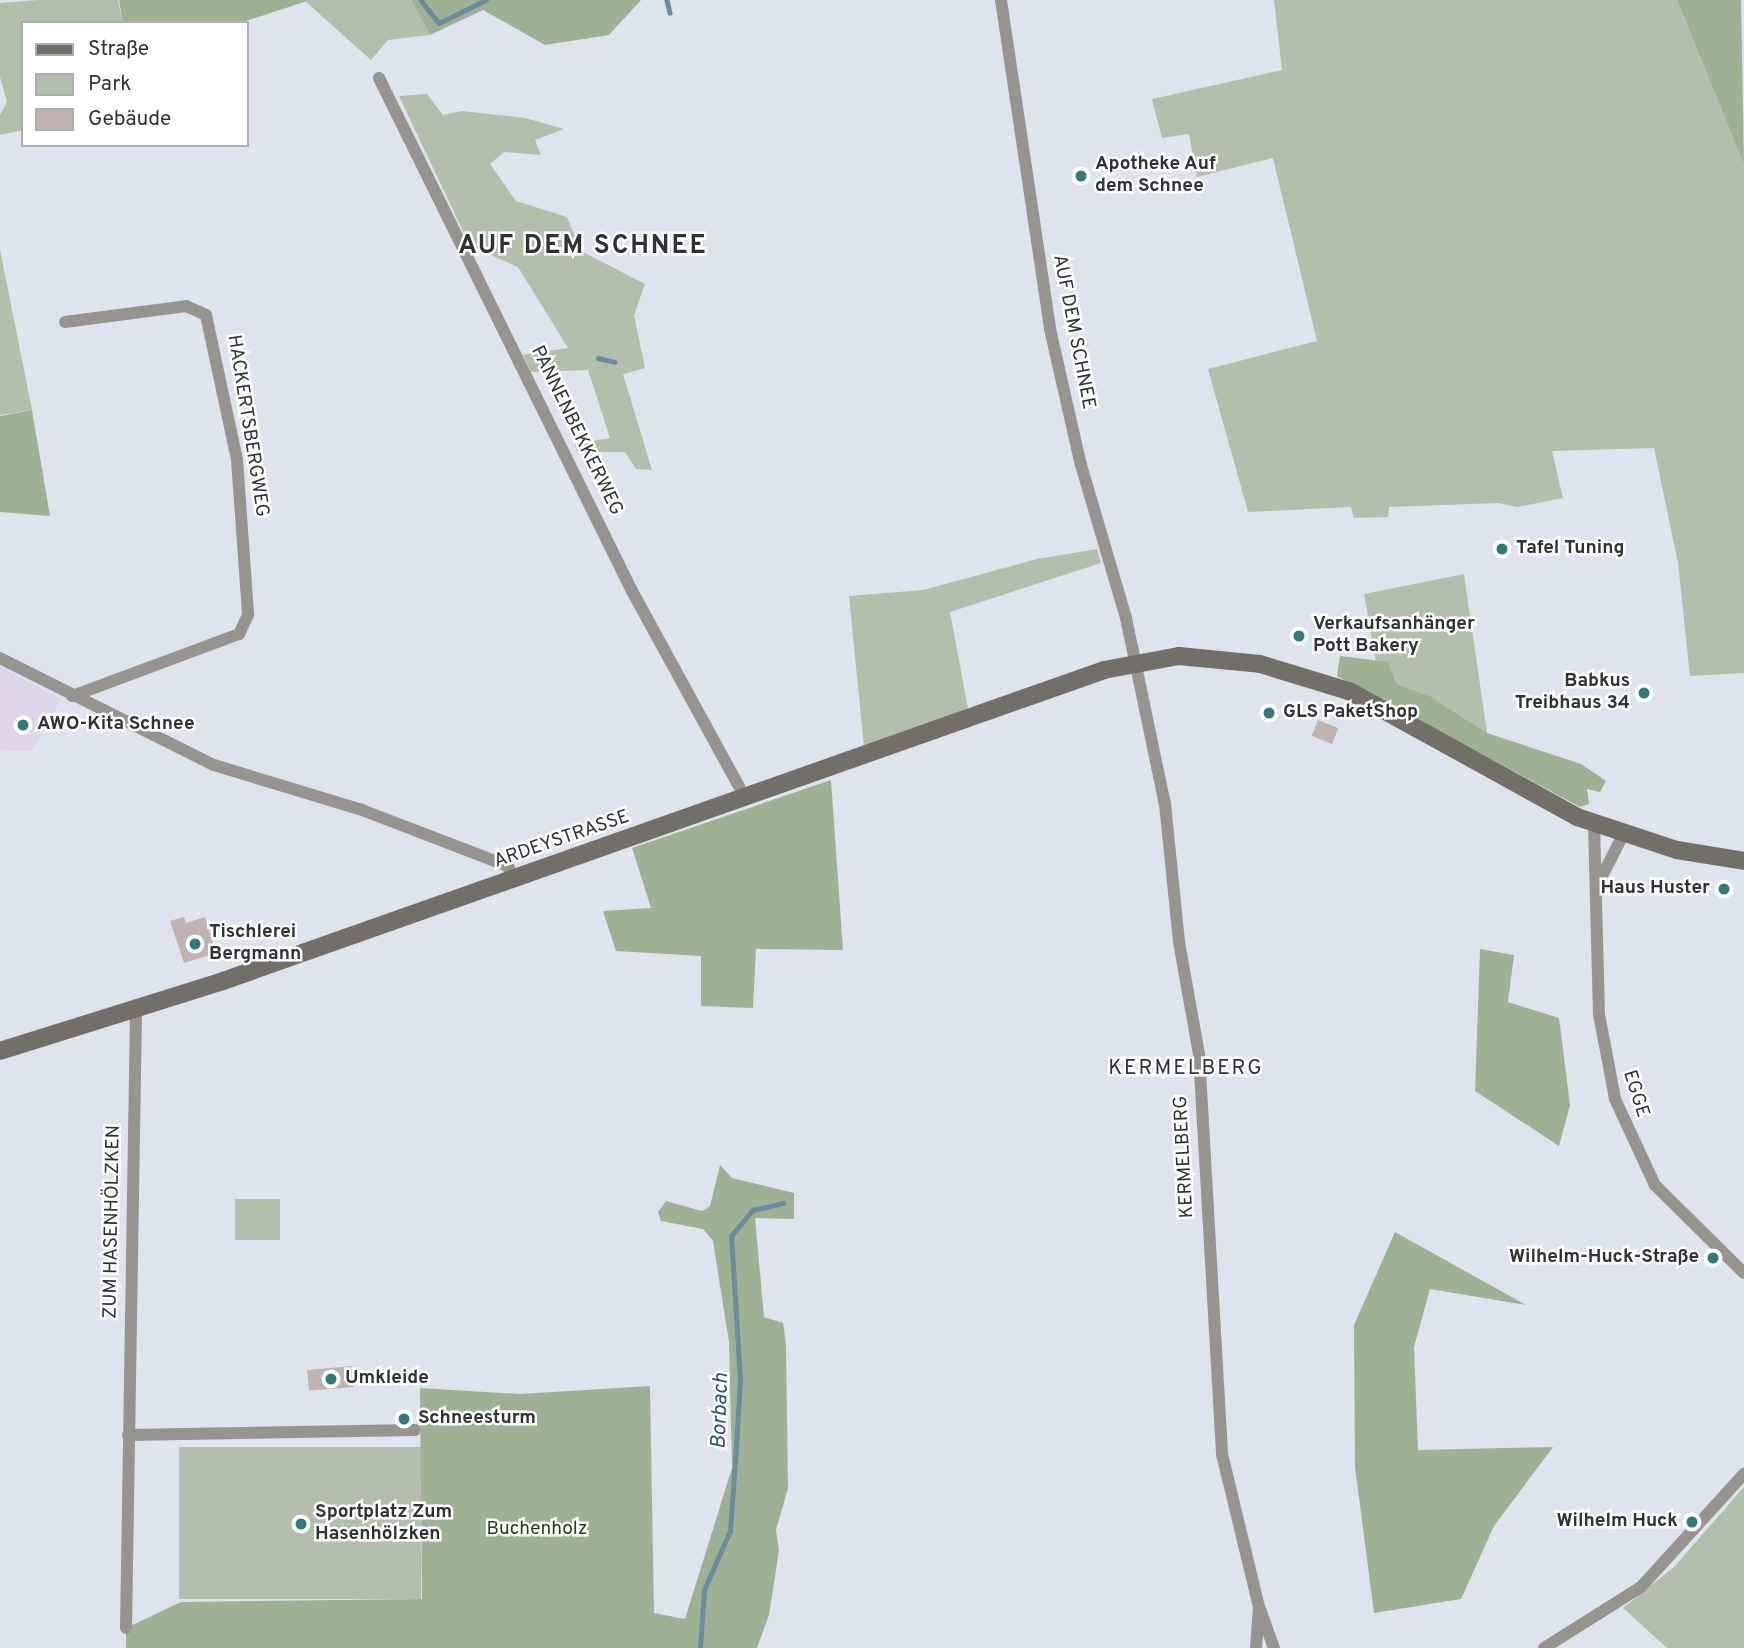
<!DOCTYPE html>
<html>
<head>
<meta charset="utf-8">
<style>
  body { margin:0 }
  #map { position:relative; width:1744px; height:1648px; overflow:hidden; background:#dfe3ee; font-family:Overpass,sans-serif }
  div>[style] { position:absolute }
  .education>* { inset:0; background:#ddd5ea }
  .green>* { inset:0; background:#b3bfac; transform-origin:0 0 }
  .forest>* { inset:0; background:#9fb195 }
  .stream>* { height:4.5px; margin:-2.25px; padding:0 2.25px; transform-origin:2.25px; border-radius:2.25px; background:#6e8b9e }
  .building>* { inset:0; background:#c0b3b2; transform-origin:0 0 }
  .street>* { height:12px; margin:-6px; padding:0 6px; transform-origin:6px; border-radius:6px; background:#979490 }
  .secondary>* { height:18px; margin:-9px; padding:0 9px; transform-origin:9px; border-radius:9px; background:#726e68 }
  .dots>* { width:19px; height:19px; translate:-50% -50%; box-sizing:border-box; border:4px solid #fff; border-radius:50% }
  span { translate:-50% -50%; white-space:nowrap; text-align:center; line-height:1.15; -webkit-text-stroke:5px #fff; paint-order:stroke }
  .poi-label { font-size:19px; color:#313236; font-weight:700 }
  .left { translate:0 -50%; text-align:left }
  .right { translate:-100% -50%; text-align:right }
  .street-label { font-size:19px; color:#313236 }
  .park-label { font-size:19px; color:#243d13 }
  .neighbourhood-label { font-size:21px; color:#313236; letter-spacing:2px }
  .water-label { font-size:21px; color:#1e5270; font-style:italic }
  .district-label { font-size:26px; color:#313236; font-weight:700; letter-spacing:2px }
  .legend { position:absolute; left:21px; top:21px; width:228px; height:126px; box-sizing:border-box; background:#fff; border:2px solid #adadaf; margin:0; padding:9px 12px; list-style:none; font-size:21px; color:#313236 }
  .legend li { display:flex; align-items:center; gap:14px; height:35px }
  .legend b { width:35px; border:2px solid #adadaf }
</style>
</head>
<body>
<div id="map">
  <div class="education">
    <div style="clip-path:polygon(0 667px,61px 699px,32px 751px,0 750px)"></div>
  </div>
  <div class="green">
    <div style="clip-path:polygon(38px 0,118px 0,123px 23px,23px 23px,23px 130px,0 135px,0 115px,7px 102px,0 77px,0 3px)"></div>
    <div style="clip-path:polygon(310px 0,411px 0,430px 35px,388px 40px,371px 60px,306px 2px)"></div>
    <div style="clip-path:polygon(1274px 0,1677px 0,1744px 165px,1744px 673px,1690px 676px,1678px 563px,1654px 448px,1552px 451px,1563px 498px,1517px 507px,1498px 503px,1389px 507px,1388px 517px,1354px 518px,1351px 507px,1248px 512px,1208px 369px,1317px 341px,1273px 158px,1197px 177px,1189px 134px,1162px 138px,1152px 99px,1282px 70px)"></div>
    <div style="clip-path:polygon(427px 94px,443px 115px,462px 111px,525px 118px,564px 129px,535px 140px,541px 155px,504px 152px,490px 164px,516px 201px,567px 217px,581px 251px,645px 284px,634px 315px,645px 368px,623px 374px,652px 470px,636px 469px,625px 452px,577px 452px,575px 444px,610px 438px,588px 370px,531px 372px,523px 355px,568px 348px,518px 267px,470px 246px,399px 96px)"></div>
    <div style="clip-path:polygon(0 250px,32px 410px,0 415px)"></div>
    <div style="clip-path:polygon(1097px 549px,1101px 563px,950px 612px,968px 709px,864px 747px,849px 596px,923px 590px,1037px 559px)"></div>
    <div style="clip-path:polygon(1464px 574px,1487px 733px,1430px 696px,1397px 684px,1388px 662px,1376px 662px,1364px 594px)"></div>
    <div style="left:280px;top:1199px;width:41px;height:45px;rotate:90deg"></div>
    <div style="left:421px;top:1447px;width:152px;height:242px;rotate:90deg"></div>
    <div style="clip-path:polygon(1744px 1487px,1744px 1648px,1667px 1648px,1623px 1608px,1674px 1567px)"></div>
  </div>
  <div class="forest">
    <div style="clip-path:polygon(119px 0,310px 0,240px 23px,123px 23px)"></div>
    <div style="clip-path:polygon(411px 0,641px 0,609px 35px,545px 45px,483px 10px,430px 35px)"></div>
    <div style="clip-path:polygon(1677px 0,1741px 0,1744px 165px)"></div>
    <div style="clip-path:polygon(32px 410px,50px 516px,0 512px,0 416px)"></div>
    <div style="clip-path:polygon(1340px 656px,1388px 662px,1397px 684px,1430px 696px,1487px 733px,1581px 764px,1606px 781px,1600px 792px,1587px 789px,1589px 804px,1580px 807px,1337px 676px)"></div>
    <div style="clip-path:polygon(831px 780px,843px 950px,756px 949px,753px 1008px,701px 1006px,701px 956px,616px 951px,603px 911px,651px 908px,632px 848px)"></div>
    <div style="clip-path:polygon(1480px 949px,1514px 955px,1508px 1002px,1559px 1018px,1570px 1105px,1559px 1146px,1475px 1091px)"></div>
    <div style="clip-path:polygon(720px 1165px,732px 1178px,794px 1193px,794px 1219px,755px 1218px,764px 1317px,783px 1323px,786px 1345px,788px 1488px,776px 1530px,779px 1550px,769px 1615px,757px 1648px,126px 1648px,126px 1628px,181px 1602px,422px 1599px,420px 1388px,520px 1394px,650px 1386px,654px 1613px,685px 1619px,732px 1468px,729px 1342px,713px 1241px,703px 1229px,661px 1221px,658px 1212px,666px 1201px,702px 1211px,710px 1206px)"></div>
    <div style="clip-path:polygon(1395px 1232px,1526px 1305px,1430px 1289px,1414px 1347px,1418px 1450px,1553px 1447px,1494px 1526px,1461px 1599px,1374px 1613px,1355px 1467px,1354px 1325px)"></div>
  </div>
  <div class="stream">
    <div style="left:421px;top:0;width:29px;rotate:52deg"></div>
    <div style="left:439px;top:23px;width:52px;rotate:-26.1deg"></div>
    <div style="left:667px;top:0;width:13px;rotate:77deg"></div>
    <div style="left:598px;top:358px;width:17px;rotate:13deg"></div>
    <div style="left:700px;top:1648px;width:58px;rotate:-86.1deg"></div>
    <div style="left:704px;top:1590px;width:64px;rotate:-66.2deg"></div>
    <div style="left:730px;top:1531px;width:84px;rotate:-85.9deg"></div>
    <div style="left:736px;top:1447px;width:68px;rotate:-86.6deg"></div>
    <div style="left:740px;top:1379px;width:143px;rotate:-93.6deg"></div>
    <div style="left:731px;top:1236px;width:34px;rotate:-50deg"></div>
    <div style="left:753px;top:1210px;width:31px;rotate:-13deg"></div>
  </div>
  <div class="building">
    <div style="left:1318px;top:720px;width:22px;height:17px;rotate:22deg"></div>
    <div style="clip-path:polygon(184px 917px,186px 923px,205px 917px,216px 953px,184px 963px,170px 921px)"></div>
    <div style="left:352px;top:1366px;width:21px;height:45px;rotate:85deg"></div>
  </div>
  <div class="street">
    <div style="left:1001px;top:0;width:333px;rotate:81.5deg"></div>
    <div style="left:1050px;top:329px;width:139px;rotate:77.2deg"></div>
    <div style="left:1081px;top:465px;width:159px;rotate:73.6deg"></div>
    <div style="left:1126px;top:618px;width:190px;rotate:78.2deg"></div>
    <div style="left:1165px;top:804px;width:139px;rotate:84.2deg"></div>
    <div style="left:1179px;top:942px;width:114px;rotate:79.9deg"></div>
    <div style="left:1199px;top:1054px;width:401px;rotate:86.7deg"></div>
    <div style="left:1222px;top:1454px;width:157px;rotate:76.4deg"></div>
    <div style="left:1259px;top:1607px;width:41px;rotate:94.2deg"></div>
    <div style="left:379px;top:78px;width:572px;rotate:63.75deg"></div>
    <div style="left:632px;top:591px;width:237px;rotate:61.3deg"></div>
    <div style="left:65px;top:322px;width:122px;rotate:-7.5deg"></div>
    <div style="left:186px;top:306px;width:22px;rotate:24deg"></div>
    <div style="left:206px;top:315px;width:148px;rotate:77.9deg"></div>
    <div style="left:237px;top:460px;width:155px;rotate:85.9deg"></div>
    <div style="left:248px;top:615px;width:21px;rotate:115deg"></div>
    <div style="left:239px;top:634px;width:178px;rotate:159.6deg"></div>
    <div style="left:0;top:658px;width:239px;rotate:26.6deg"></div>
    <div style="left:214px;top:765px;width:155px;rotate:16.9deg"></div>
    <div style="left:362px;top:810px;width:156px;rotate:21deg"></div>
    <div style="left:508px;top:866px;width:14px;rotate:69deg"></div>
    <div style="left:1594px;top:824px;width:190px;rotate:88.5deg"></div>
    <div style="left:1599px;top:1014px;width:86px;rotate:79.3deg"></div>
    <div style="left:1615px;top:1099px;width:95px;rotate:65.1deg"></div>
    <div style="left:1655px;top:1185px;width:125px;rotate:44.7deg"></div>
    <div style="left:1599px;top:882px;width:53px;rotate:-62.9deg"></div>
    <div style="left:128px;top:1435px;width:287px;rotate:-1deg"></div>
    <div style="left:1260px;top:1609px;width:41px;rotate:70.3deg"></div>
    <div style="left:126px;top:1628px;width:618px;rotate:-89.07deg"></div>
    <div style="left:1544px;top:1648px;width:115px;rotate:-32.2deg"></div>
    <div style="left:1641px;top:1587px;width:153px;rotate:-47.7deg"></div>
  </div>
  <div class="secondary">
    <div style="left:0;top:1051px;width:234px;rotate:-17.4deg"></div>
    <div style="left:223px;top:981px;width:934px;rotate:-19.44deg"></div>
    <div style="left:1104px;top:670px;width:76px;rotate:-10.6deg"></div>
    <div style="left:1179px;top:656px;width:81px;rotate:5.6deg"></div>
    <div style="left:1260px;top:664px;width:93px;rotate:16.9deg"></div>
    <div style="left:1349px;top:691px;width:260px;rotate:28.9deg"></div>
    <div style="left:1577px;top:817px;width:105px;rotate:18.3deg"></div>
    <div style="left:1677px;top:850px;width:68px;rotate:9.3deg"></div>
  </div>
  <div class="dots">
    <div style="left:1081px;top:176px;background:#317a79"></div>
    <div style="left:1502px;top:549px;background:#317a79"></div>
    <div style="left:1299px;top:636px;background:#317a79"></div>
    <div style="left:1644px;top:693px;background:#317a79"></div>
    <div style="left:1269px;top:713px;background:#317a79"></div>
    <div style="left:23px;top:725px;background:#317a79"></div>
    <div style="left:1724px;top:889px;background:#317a79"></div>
    <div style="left:195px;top:944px;background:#317a79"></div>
    <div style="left:1713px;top:1258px;background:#317a79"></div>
    <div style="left:331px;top:1379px;background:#317a79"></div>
    <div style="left:404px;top:1419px;background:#317a79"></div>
    <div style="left:1692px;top:1522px;background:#317a79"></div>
    <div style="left:301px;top:1524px;background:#317a79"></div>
  </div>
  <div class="poi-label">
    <span class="left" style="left:1095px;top:176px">Apotheke Auf<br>dem Schnee</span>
    <span class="left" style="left:1516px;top:549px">Tafel Tuning</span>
    <span class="left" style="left:1313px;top:636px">Verkaufsanhänger<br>Pott Bakery</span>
    <span class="right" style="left:1630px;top:693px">Babkus<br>Treibhaus 34</span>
    <span class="left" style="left:1283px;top:713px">GLS PaketShop</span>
    <span class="left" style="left:37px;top:725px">AWO-Kita Schnee</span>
    <span class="right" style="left:1710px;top:889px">Haus Huster</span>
    <span class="left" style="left:209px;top:944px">Tischlerei<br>Bergmann</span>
    <span class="right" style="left:1699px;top:1258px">Wilhelm-Huck-Straße</span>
    <span class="left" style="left:345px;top:1379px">Umkleide</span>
    <span class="left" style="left:418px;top:1419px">Schneesturm</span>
    <span class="left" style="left:315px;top:1524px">Sportplatz Zum<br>Hasenhölzken</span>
    <span class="right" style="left:1678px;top:1522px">Wilhelm Huck</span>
  </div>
  <div class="street-label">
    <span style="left:1073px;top:332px;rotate:79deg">AUF DEM SCHNEE</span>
    <span style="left:247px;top:426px;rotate:81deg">HACKERTSBERGWEG</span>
    <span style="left:576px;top:431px;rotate:64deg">PANNENBEKKERWEG</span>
    <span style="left:562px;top:840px;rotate:-19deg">ARDEYSTRASSE</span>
    <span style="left:1635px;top:1094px;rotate:72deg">EGGE</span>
    <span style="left:1185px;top:1157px;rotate:-93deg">KERMELBERG</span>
    <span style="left:113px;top:1222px;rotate:-89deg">ZUM HASENHÖLZKEN</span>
  </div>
  <div class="park-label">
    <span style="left:537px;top:1530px">Buchenholz</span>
  </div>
  <div class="neighbourhood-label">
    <span style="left:1186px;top:1069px">KERMELBERG</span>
  </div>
  <div class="water-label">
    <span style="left:721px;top:1411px;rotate:-88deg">Borbach</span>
  </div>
  <div class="district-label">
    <span style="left:583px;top:247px">AUF DEM SCHNEE</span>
  </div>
  <ul class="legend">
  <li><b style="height:9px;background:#726e68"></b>Straße</li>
  <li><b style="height:19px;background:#b3bfac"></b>Park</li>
  <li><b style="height:19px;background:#c0b3b2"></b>Gebäude</li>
  </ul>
</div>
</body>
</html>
